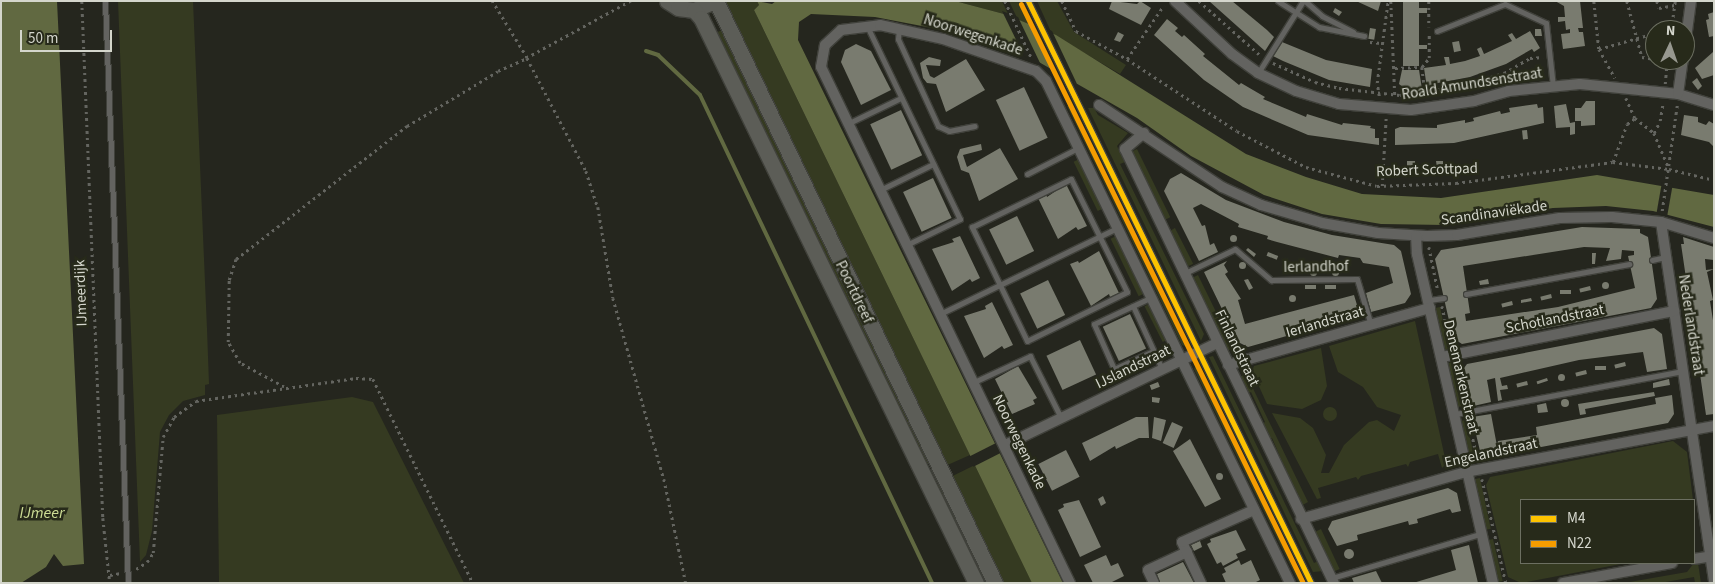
<!DOCTYPE html>
<html>
<head>
<meta charset="utf-8">
<style>
  body { margin:0 }
  #map { position:relative; width:1715px; height:584px; overflow:hidden; background:#25261e; font-family:"Source Sans 3",sans-serif }
  div>[style] { position:absolute }
  .green>* { inset:0; background:#353a21; transform-origin:0 0 }
  .round { border-radius:50% }
  .water>* { inset:0; background:#616941 }
  .pier>* { inset:0; background:#25261e; transform-origin:0 0 }
  .stream>* { height:4px; margin:-2px; padding:0 2px; transform-origin:2px; border-radius:2px; background:#616941 }
  .building>* { inset:0; background:#797b6f; transform-origin:0 0 }
  .path>* { height:2.5px; margin-top:-1.25px; transform-origin:0; background:repeating-linear-gradient(90deg,#646560 0 2.5px,transparent 0 6.5px) }
  .roads { filter:drop-shadow(1px 0 #40413b) drop-shadow(-1px 0 #40413b) drop-shadow(0 1px #40413b) drop-shadow(0 -1px #40413b) }
  .service>* { height:5px; margin:-2.5px; padding:0 2.5px; transform-origin:2.5px; border-radius:2.5px; background:#636360 }
  .minor>* { height:10px; margin:-5px; padding:0 5px; transform-origin:5px; border-radius:5px; background:#636360 }
  .secondary>* { height:15px; margin:-7.5px; padding:0 7.5px; transform-origin:7.5px; border-radius:7.5px; background:#5c5d57 }
  .bus-1>* { height:5px; margin:-2.5px; padding:0 2.5px; transform-origin:2.5px; border-radius:2.5px; background:#fdc300 }
  .bus-2>* { height:5px; margin:-2.5px; padding:0 2.5px; transform-origin:2.5px; border-radius:2.5px; background:#f59c00 }
  span { translate:-50% -50%; white-space:nowrap; text-align:center; line-height:1.15; -webkit-text-stroke:5px #272a1a; paint-order:stroke }
  .street-label { font-size:15px; color:#d4d6cc }
  .water-label { font-size:16px; color:#cede95; font-style:italic }
  .frame { position:absolute; inset:0; border:2px solid #d4d6cc; pointer-events:none }
  .legend { position:absolute; left:1520px; top:499px; width:175px; height:65px; box-sizing:border-box; background:#272a1a; border:1px solid #6c6f61; margin:0; padding:6px 9px; list-style:none; font-size:15px; color:#d4d6cc }
  .legend li { display:flex; align-items:center; gap:10px; height:25px }
  .legend b { width:25px; border:1px solid #6c6f61 }
  .north { position:absolute; left:1645px; top:20px; width:50px; height:50px; box-sizing:border-box; background:#272a1a; border:1px solid #6c6f61; border-radius:50%; rotate:3deg; font-size:14px; font-weight:700; line-height:20px; text-align:center; color:#d4d6cc }
  .north::after { content:''; display:block; margin:auto; width:18px; height:22px; background:#97988f; clip-path:polygon(50% 0,100% 100%,50% 72%,0 100%) }
  .scale { position:absolute; left:20px; top:30px; width:92px; height:22px; box-sizing:border-box; border:2px solid #d4d6cc; border-top:0; padding-left:6px; font-size:15px; line-height:18px; white-space:nowrap; color:#d4d6cc; -webkit-text-stroke:4px #272a1a; paint-order:stroke }
</style>
</head>
<body>
<div id="map">
  <div class="green">
    <div style="clip-path:polygon(118px 1px,193px 1px,207px 329px,209px 384px,205px 385px,205px 395px,183px 401px,169px 415px,160px 432px,152px 531px,146px 555px,140px 562px)"></div>
    <div style="clip-path:polygon(722px 1px,757px 1px,759px 5px,754px 10px,970px 455px,943px 467px)"></div>
    <div style="clip-path:polygon(955px 1px,1002px 1px,1009px 16px,1004px 14px)"></div>
    <div style="clip-path:polygon(1009px 1px,1020px 1px,1032px 25px,1018px 20px)"></div>
    <div style="clip-path:polygon(1037px 1px,1057px 1px,1074px 32px,1126px 65px,1120px 74px,1052px 34px)"></div>
    <div style="left:724px;top:29px;width:480px;height:11px;rotate:64deg"></div>
    <div style="clip-path:polygon(1067px 106px,1072px 106px,1187px 347px,1182px 345px)"></div>
    <div style="clip-path:polygon(1088px 108px,1094px 108px,1098px 115px,1128px 133px,1117px 146px,1125px 162px,1120px 164px,1204px 334px,1201px 341px)"></div>
    <div style="left:1137px;top:149px;width:76px;height:8px;rotate:64deg"></div>
    <div style="left:1079px;top:159px;width:55px;height:6px;rotate:64deg"></div>
    <div style="left:1175px;top:228px;width:40px;height:8px;rotate:63deg"></div>
    <div style="left:1116px;top:236px;width:64px;height:6px;rotate:64deg"></div>
    <div style="left:1198px;top:275px;width:81px;height:8px;rotate:64deg"></div>
    <div style="left:1149px;top:304px;width:40px;height:5px;rotate:63deg"></div>
    <div style="left:1440px;top:307px;width:43px;height:5px;rotate:78deg"></div>
    <div style="clip-path:polygon(1415px 321px,1445px 458px,1449px 461px,1442px 468px,1438px 454px,1410px 462px,1408px 467px,1406px 464px,1361px 476px,1358px 480px,1356px 477px,1318px 488px,1321px 498px,1317px 499px,1272px 413px,1300px 418px,1313px 428px,1326px 455px,1321px 473px,1329px 473px,1344px 445px,1369px 422px,1377px 420px,1394px 431px,1401px 415px,1377px 407px,1363px 387px,1338px 372px,1329px 346px)"></div>
    <div style="clip-path:polygon(1321px 348px,1327px 386px,1321px 400px,1302px 409px,1267px 404px,1252px 371px,1254px 366px)"></div>
    <div style="clip-path:polygon(1213px 356px,1314px 563px,1318px 561px,1324px 571px,1313px 572px,1209px 357px)"></div>
    <div style="left:1453px;top:362px;width:45px;height:6px;rotate:77deg"></div>
    <div style="clip-path:polygon(1197px 363px,1201px 372px,1303px 583px,1299px 583px,1194px 369px)"></div>
    <div style="clip-path:polygon(1246px 374px,1308px 502px,1301px 506px,1272px 438px,1269px 439px,1262px 424px,1265px 422px,1251px 392px,1247px 394px,1239px 377px)"></div>
    <div style="clip-path:polygon(352px 397px,373px 402px,464px 583px,219px 583px,217px 415px)"></div>
    <div class="round" style="left:1323px;top:407px;width:14px;height:14px"></div>
    <div style="clip-path:polygon(1466px 420px,1474px 455px,1469px 456px,1460px 421px)"></div>
    <div style="clip-path:polygon(1673px 441px,1687px 452px,1693px 500px,1521px 500px,1521px 563px,1626px 563px,1521px 583px,1508px 577px,1486px 485px,1490px 477px)"></div>
    <div style="left:975px;top:465px;width:131px;height:30px;rotate:64deg"></div>
    <div style="left:1480px;top:478px;width:52px;height:6px;rotate:78deg"></div>
    <div style="clip-path:polygon(944px 482px,992px 583px,980px 583px,933px 487px)"></div>
    <div style="left:1321px;top:529px;width:44px;height:8px;rotate:65deg"></div>
    <div style="left:1493px;top:539px;width:43px;height:6px;rotate:77deg"></div>
    <div style="clip-path:polygon(1694px 563px,1698px 563px,1701px 583px,1695px 583px,1694px 577px,1660px 583px,1624px 583px,1687px 572px)"></div>
  </div>
  <div class="water">
    <div style="clip-path:polygon(1px 1px,57px 1px,84px 564px,63px 566px,54px 554px,46px 567px,21px 583px,1px 583px)"></div>
    <div style="clip-path:polygon(757px 1px,772px 4px,776px 1px,955px 1px,1004px 14px,1056px 35px,1246px 154px,1306px 177px,1362px 194px,1441px 198px,1597px 175px,1714px 195px,1714px 227px,1653px 211px,1606px 206px,1553px 208px,1445px 225px,1381px 224px,1322px 214px,1264px 195px,1191px 156px,1137px 118px,1023px 53px,953px 32px,875px 17px,811px 14px,799px 22px,798px 40px,1063px 583px,1032px 583px,754px 10px,759px 5px)"></div>
  </div>
  <div class="pier">
    <div style="clip-path:polygon(1002px 11px,1018px 17px,1041px 65px,1024px 56px)"></div>
    <div style="clip-path:polygon(1031px 22px,1052px 31px,1077px 84px,1056px 73px)"></div>
    <div style="left:1662px;top:182px;width:11px;height:32px;rotate:10deg"></div>
    <div style="left:996px;top:443px;width:11px;height:31px;rotate:63deg"></div>
  </div>
  <div class="stream">
    <div style="left:646px;top:51px;width:13px;rotate:18deg"></div>
    <div style="left:658px;top:55px;width:58px;rotate:43.6deg"></div>
    <div style="left:700px;top:95px;width:540px;rotate:64.57deg"></div>
  </div>
  <div class="building">
    <div style="clip-path:polygon(1112px 1px,1137px 4px,1140px 1px,1151px 8px,1141px 25px,1109px 9px)"></div>
    <div style="clip-path:polygon(1209px 1px,1232px 1px,1267px 30px,1274px 37px,1265px 51px)"></div>
    <div style="clip-path:polygon(1356px 1px,1381px 1px,1378px 11px)"></div>
    <div style="clip-path:polygon(1403px 1px,1419px 1px,1419px 8px,1427px 8px,1427px 13px,1419px 13px,1419px 45px,1427px 45px,1427px 49px,1419px 49px,1419px 66px,1403px 66px)"></div>
    <div style="clip-path:polygon(1555px 1px,1580px 1px,1583px 28px,1578px 28px,1579px 32px,1583px 32px,1585px 46px,1563px 49px,1561px 34px,1570px 33px,1570px 29px,1566px 30px,1565px 21px,1558px 22px,1558px 17px,1565px 17px,1564px 6px)"></div>
    <div style="clip-path:polygon(1335px 8px,1342px 12px,1339px 16px,1333px 12px)"></div>
    <div style="clip-path:polygon(1714px 12px,1714px 36px,1709px 37px,1706px 20px,1709px 19px,1708px 14px)"></div>
    <div style="clip-path:polygon(1167px 19px,1178px 28px,1175px 31px,1182px 37px,1184px 35px,1205px 54px,1203px 56px,1239px 85px,1241px 83px,1265px 97px,1263px 99px,1306px 117px,1307px 114px,1342px 125px,1343px 123px,1371px 126px,1370px 128px,1375px 129px,1375px 138px,1379px 138px,1379px 145px,1308px 135px,1243px 107px,1204px 80px,1154px 35px)"></div>
    <div style="left:1370px;top:28px;width:6px;height:11px;rotate:9deg"></div>
    <div style="clip-path:polygon(1535px 29px,1541px 29px,1542px 36px,1535px 36px)"></div>
    <div style="clip-path:polygon(1530px 31px,1540px 48px,1534px 52px,1532px 49px,1506px 64px,1470px 77px,1433px 84px,1434px 87px,1427px 88px,1424px 68px,1446px 65px,1444px 57px,1449px 57px,1450px 64px,1465px 61px,1480px 56px,1477px 49px,1481px 47px,1484px 54px,1512px 41px,1508px 35px,1512px 33px,1516px 39px)"></div>
    <div style="clip-path:polygon(1118px 32px,1124px 35px,1120px 42px,1114px 40px)"></div>
    <div style="left:1459px;top:41px;width:10px;height:7px;rotate:79deg"></div>
    <div style="clip-path:polygon(1282px 42px,1326px 60px,1372px 69px,1370px 87px,1329px 80px,1283px 61px,1273px 56px)"></div>
    <div style="clip-path:polygon(856px 44px,871px 51px,891px 90px,861px 105px,841px 62px,845px 50px)"></div>
    <div style="clip-path:polygon(1713px 52px,1714px 75px,1702px 79px,1695px 68px)"></div>
    <div style="clip-path:polygon(929px 57px,941px 60px,940px 66px,926px 65px,930px 76px,934px 78px,966px 59px,985px 90px,946px 112px,936px 84px,927px 83px,923px 78px,920px 63px)"></div>
    <div style="clip-path:polygon(1402px 70px,1419px 70px,1422px 89px,1409px 92px,1399px 84px)"></div>
    <div style="clip-path:polygon(1697px 78px,1702px 86px,1698px 90px,1692px 82px)"></div>
    <div style="left:1024px;top:87px;width:56px;height:31px;rotate:65deg"></div>
    <div style="clip-path:polygon(1586px 101px,1595px 101px,1595px 125px,1581px 126px,1581px 121px,1575px 121px,1575px 108px,1581px 108px)"></div>
    <div style="clip-path:polygon(1537px 104px,1538px 108px,1543px 107px,1544px 123px,1454px 143px,1395px 145px,1395px 129px,1400px 127px,1437px 128px,1437px 125px,1465px 120px,1465px 123px,1474px 121px,1473px 118px,1500px 111px,1501px 114px,1510px 112px,1509px 108px)"></div>
    <div style="clip-path:polygon(1566px 104px,1570px 123px,1575px 122px,1575px 134px,1570px 135px,1570px 127px,1556px 128px,1554px 106px)"></div>
    <div style="left:901px;top:110px;width:50px;height:34px;rotate:65deg"></div>
    <div style="clip-path:polygon(1684px 115px,1698px 117px,1698px 122px,1706px 125px,1709px 121px,1714px 124px,1714px 147px,1709px 142px,1681px 135px)"></div>
    <div style="left:1527px;top:130px;width:9px;height:5px;rotate:84deg"></div>
    <div style="clip-path:polygon(981px 144px,982px 150px,963px 155px,967px 167px,1000px 148px,1018px 179px,979px 201px,969px 173px,961px 170px,957px 157px,960px 149px)"></div>
    <div style="left:1407px;top:161px;width:8px;height:8px"></div>
    <div style="clip-path:polygon(1436px 161px,1443px 161px,1443px 168px,1437px 168px)"></div>
    <div style="clip-path:polygon(1181px 173px,1226px 200px,1284px 222px,1332px 235px,1394px 245px,1401px 251px,1411px 294px,1405px 303px,1371px 312px,1366px 293px,1393px 283px,1389px 267px,1363px 263px,1360px 258px,1339px 255px,1338px 258px,1277px 242px,1267px 239px,1268px 236px,1238px 227px,1239px 224px,1201px 204px,1193px 208px,1202px 226px,1205px 225px,1210px 245px,1214px 243px,1218px 252px,1199px 261px,1164px 191px,1170px 179px)"></div>
    <div style="left:933px;top:178px;width:44px;height:33px;rotate:65deg"></div>
    <div style="clip-path:polygon(1066px 184px,1087px 226px,1078px 230px,1076px 227px,1058px 239px,1038px 198px,1046px 194px,1047px 197px)"></div>
    <div style="left:1017px;top:216px;width:39px;height:31px;rotate:64deg"></div>
    <div style="clip-path:polygon(evenodd,1582px 227px,1640px 229px,1640px 233px,1648px 237px,1657px 299px,1651px 308px,1462px 344px,1453px 338px,1435px 259px,1441px 250px,1582px 227px,1584px 247px,1610px 248px,1606px 261px,1621px 259px,1622px 250px,1634px 251px,1634px 255px,1628px 256px,1635px 288px,1558px 307px,1466px 321px,1465px 314px,1470px 313px,1463px 266px,1584px 247px)"></div>
    <div class="round" style="left:1229.5px;top:234.5px;width:7px;height:7px"></div>
    <div style="clip-path:polygon(960px 236px,980px 278px,972px 282px,970px 279px,952px 291px,932px 249px,954px 242px,952px 239px)"></div>
    <div style="clip-path:polygon(1683px 237px,1714px 247px,1714px 260px,1705px 259px,1706px 270px,1714px 269px,1707px 272px,1713px 300px,1710px 301px,1714px 327px,1714px 414px,1706px 415px,1681px 244px,1684px 244px)"></div>
    <div style="clip-path:polygon(1248px 248px,1256px 254px,1254px 257px,1246px 250px)"></div>
    <div style="clip-path:polygon(1099px 251px,1119px 293px,1110px 297px,1109px 294px,1091px 306px,1070px 264px,1078px 261px,1079px 263px)"></div>
    <div style="left:1268px;top:252px;width:11px;height:4px;rotate:22deg"></div>
    <div style="clip-path:polygon(1592px 253px,1596px 253px,1595px 264px,1592px 264px)"></div>
    <div style="clip-path:polygon(1227px 261px,1224px 265px,1228px 272px,1225px 274px,1241px 299px,1238px 300px,1245px 324px,1354px 295px,1360px 315px,1248px 347px,1238px 342px,1204px 272px)"></div>
    <div class="round" style="left:1238.5px;top:261.5px;width:7px;height:7px"></div>
    <div class="round" style="left:1331.5px;top:268.5px;width:7px;height:7px"></div>
    <div class="round" style="left:1309.5px;top:268.5px;width:7px;height:7px"></div>
    <div style="clip-path:polygon(1248px 279px,1253px 288px,1249px 290px,1244px 280px)"></div>
    <div style="clip-path:polygon(1488px 279px,1489px 284px,1480px 285px,1479px 281px)"></div>
    <div style="left:1048px;top:280px;width:39px;height:31px;rotate:64deg"></div>
    <div class="round" style="left:1601.5px;top:281.5px;width:7px;height:7px"></div>
    <div style="left:1305px;top:285px;width:11px;height:4px"></div>
    <div style="left:1325px;top:285px;width:11px;height:4px"></div>
    <div style="left:1590px;top:286px;width:4px;height:11px;rotate:76deg"></div>
    <div style="left:1571px;top:290px;width:4px;height:11px;rotate:90deg"></div>
    <div style="left:1551px;top:294px;width:4px;height:11px;rotate:76deg"></div>
    <div class="round" style="left:1288.5px;top:294.5px;width:7px;height:7px"></div>
    <div style="clip-path:polygon(1531px 298px,1532px 301px,1521px 303px,1521px 300px)"></div>
    <div style="left:1512px;top:301px;width:4px;height:11px;rotate:76deg"></div>
    <div style="clip-path:polygon(992px 302px,1013px 345px,1004px 349px,1002px 346px,984px 358px,964px 316px,986px 309px,985px 306px)"></div>
    <div style="left:1130px;top:314px;width:38px;height:30px;rotate:65deg"></div>
    <div style="clip-path:polygon(1654px 328px,1662px 334px,1667px 369px,1647px 372px,1643px 352px,1579px 360px,1500px 378px,1502px 386px,1507px 385px,1508px 389px,1500px 390px,1502px 400px,1498px 401px,1495px 378px,1487px 380px,1491px 402px,1469px 407px,1461px 372px,1467px 364px)"></div>
    <div style="left:1080px;top:340px;width:38px;height:37px;rotate:65deg"></div>
    <div style="left:1625px;top:362px;width:4px;height:11px;rotate:76deg"></div>
    <div style="clip-path:polygon(1018px 366px,1037px 398px,1033px 400px,1035px 404px,1012px 414px,995px 379px)"></div>
    <div style="left:1606px;top:366px;width:4px;height:11px;rotate:90deg"></div>
    <div style="left:1586px;top:370px;width:4px;height:11px;rotate:76deg"></div>
    <div class="round" style="left:1557.5px;top:373.5px;width:7px;height:7px"></div>
    <div style="left:1547px;top:378px;width:3px;height:11px;rotate:72deg"></div>
    <div style="clip-path:polygon(1669px 379px,1670px 385px,1653px 388px,1653px 383px)"></div>
    <div style="left:1527px;top:381px;width:4px;height:11px;rotate:76deg"></div>
    <div style="left:1158px;top:382px;width:5px;height:9px;rotate:68deg"></div>
    <div style="clip-path:polygon(1654px 392px,1655px 396px,1585px 409px,1586px 414px,1580px 415px,1578px 404px)"></div>
    <div style="clip-path:polygon(1672px 395px,1674px 414px,1668px 423px,1489px 457px,1480px 451px,1472px 417px,1491px 414px,1497px 446px,1498px 441px,1537px 435px,1536px 427px,1656px 404px,1655px 398px)"></div>
    <div style="clip-path:polygon(1152px 397px,1160px 398px,1159px 403px,1152px 402px)"></div>
    <div class="round" style="left:1561px;top:399px;width:8px;height:8px"></div>
    <div style="clip-path:polygon(1546px 403px,1548px 412px,1538px 413px,1537px 405px)"></div>
    <div style="clip-path:polygon(1136px 417px,1148px 417px,1149px 438px,1139px 438px,1116px 449px,1115px 446px,1090px 461px,1082px 443px)"></div>
    <div style="clip-path:polygon(1154px 417px,1166px 420px,1161px 441px,1152px 438px)"></div>
    <div style="left:1172px;top:422px;width:12px;height:23px;rotate:24deg"></div>
    <div style="clip-path:polygon(1190px 439px,1221px 499px,1205px 507px,1173px 451px)"></div>
    <div style="left:1066px;top:450px;width:30px;height:31px;rotate:63deg"></div>
    <div class="round" style="left:1215.5px;top:472.5px;width:7px;height:7px"></div>
    <div style="clip-path:polygon(1448px 488px,1457px 493px,1461px 511px,1452px 513px,1450px 509px,1417px 519px,1418px 523px,1409px 525px,1408px 521px,1357px 535px,1358px 540px,1337px 546px,1328px 529px,1332px 521px)"></div>
    <div style="clip-path:polygon(1103px 496px,1106px 503px,1101px 506px,1098px 499px)"></div>
    <div style="clip-path:polygon(1079px 500px,1101px 547px,1080px 557px,1058px 510px,1064px 507px,1063px 504px)"></div>
    <div style="clip-path:polygon(1236px 530px,1246px 550px,1236px 554px,1238px 558px,1223px 566px,1221px 562px,1217px 564px,1207px 544px,1211px 542px,1210px 539px)"></div>
    <div style="clip-path:polygon(1200px 541px,1202px 547px,1194px 551px,1191px 545px)"></div>
    <div style="clip-path:polygon(1469px 545px,1478px 583px,1413px 583px,1456px 570px,1451px 550px)"></div>
    <div class="round" style="left:1344px;top:549px;width:10px;height:10px"></div>
    <div style="clip-path:polygon(1106px 555px,1111px 566px,1118px 563px,1124px 576px,1110px 583px,1093px 583px,1084px 565px)"></div>
    <div style="clip-path:polygon(1239px 560px,1241px 565px,1251px 560px,1260px 580px,1254px 583px,1226px 583px,1222px 574px,1226px 572px,1224px 568px)"></div>
    <div style="clip-path:polygon(1183px 562px,1194px 583px,1160px 583px,1157px 574px)"></div>
    <div style="clip-path:polygon(1376px 571px,1382px 583px,1354px 583px,1352px 578px)"></div>
  </div>
  <div class="path">
    <div style="left:82px;top:1px;width:517px;rotate:87.67deg"></div>
    <div style="left:103px;top:518px;width:65px;rotate:83.9deg"></div>
    <div style="left:631px;top:1px;width:119px;rotate:151.3deg"></div>
    <div style="left:527px;top:58px;width:127px;rotate:62.4deg"></div>
    <div style="left:586px;top:171px;width:38px;rotate:72deg"></div>
    <div style="left:598px;top:207px;width:92px;rotate:80.6deg"></div>
    <div style="left:613px;top:298px;width:188px;rotate:74.3deg"></div>
    <div style="left:664px;top:479px;width:106px;rotate:78.1deg"></div>
    <div style="left:1005px;top:1px;width:64px;rotate:65deg"></div>
    <div style="left:1062px;top:1px;width:33px;rotate:65deg"></div>
    <div style="left:1076px;top:31px;width:58px;rotate:28.8deg"></div>
    <div style="left:1127px;top:59px;width:131px;rotate:33.2deg"></div>
    <div style="left:1237px;top:131px;width:78px;rotate:27.6deg"></div>
    <div style="left:1306px;top:167px;width:73px;rotate:15deg"></div>
    <div style="left:1377px;top:186px;width:79px;rotate:-2.2deg"></div>
    <div style="left:1456px;top:183px;width:158px;rotate:-7.6deg"></div>
    <div style="left:1613px;top:162px;width:56px;rotate:7.1deg"></div>
    <div style="left:1669px;top:169px;width:46px;rotate:13.7deg"></div>
    <div style="left:1199px;top:1px;width:81px;rotate:41.5deg"></div>
    <div style="left:1391px;top:1px;width:94px;rotate:87.6deg"></div>
    <div style="left:1429px;top:1px;width:26px;rotate:90deg"></div>
    <div style="left:1594px;top:1px;width:48px;rotate:84.1deg"></div>
    <div style="left:1599px;top:49px;width:33px;rotate:61deg"></div>
    <div style="left:1627px;top:1px;width:58px;rotate:75deg"></div>
    <div style="left:1642px;top:57px;width:13px;rotate:9deg"></div>
    <div style="left:1657px;top:1px;width:7px;rotate:74deg"></div>
    <div style="left:1659px;top:8px;width:16px;rotate:-11deg"></div>
    <div style="left:1671px;top:30px;width:29px;rotate:-82deg"></div>
    <div style="left:1370px;top:42px;width:11px;rotate:5deg"></div>
    <div style="left:1599px;top:49px;width:58px;rotate:-15.9deg"></div>
    <div style="left:1127px;top:59px;width:65px;rotate:-55.6deg"></div>
    <div style="left:1273px;top:63px;width:46px;rotate:24.3deg"></div>
    <div style="left:1315px;top:82px;width:25px;rotate:14deg"></div>
    <div style="left:1339px;top:88px;width:61px;rotate:6.5deg"></div>
    <div style="left:1400px;top:95px;width:67px;rotate:-8.6deg"></div>
    <div style="left:1466px;top:85px;width:40px;rotate:-18deg"></div>
    <div style="left:1504px;top:73px;width:30px;rotate:-30deg"></div>
    <div style="left:1530px;top:58px;width:13px;rotate:-4deg"></div>
    <div style="left:1422px;top:67px;width:25px;rotate:83deg"></div>
    <div style="left:1395px;top:68px;width:27px;rotate:-2deg"></div>
    <div style="left:1422px;top:67px;width:11px;rotate:-52deg"></div>
    <div style="left:1429px;top:58px;width:25px;rotate:-90deg"></div>
    <div style="left:1665px;top:84px;width:24px;rotate:-85deg"></div>
    <div style="left:1379px;top:96px;width:13px;rotate:-99deg"></div>
    <div style="left:1377px;top:83px;width:83px;rotate:-82.4deg"></div>
    <div style="left:1626px;top:98px;width:22px;rotate:66deg"></div>
    <div style="left:1635px;top:118px;width:24px;rotate:38deg"></div>
    <div style="left:1654px;top:133px;width:38px;rotate:67deg"></div>
    <div style="left:1654px;top:133px;width:13px;rotate:-63deg"></div>
    <div style="left:1660px;top:121px;width:19px;rotate:-81deg"></div>
    <div style="left:1613px;top:162px;width:40px;rotate:-69.8deg"></div>
    <div style="left:1627px;top:124px;width:10px;rotate:-37deg"></div>
    <div style="left:1382px;top:186px;width:69px;rotate:-86.7deg"></div>
    <div style="left:1662px;top:211px;width:107px;rotate:-81.9deg"></div>
    <div style="left:1429px;top:247px;width:45px;rotate:78.4deg"></div>
    <div style="left:1442px;top:306px;width:39px;rotate:77deg"></div>
    <div style="left:1456px;top:364px;width:42px;rotate:77.6deg"></div>
    <div style="left:284px;top:387px;width:50px;rotate:-151.4deg"></div>
    <div style="left:240px;top:363px;width:24px;rotate:-120deg"></div>
    <div style="left:228px;top:342px;width:62px;rotate:-89.1deg"></div>
    <div style="left:229px;top:280px;width:22px;rotate:-72deg"></div>
    <div style="left:236px;top:259px;width:217px;rotate:-37.9deg"></div>
    <div style="left:407px;top:126px;width:106px;rotate:-31.1deg"></div>
    <div style="left:498px;top:71px;width:32px;rotate:-24deg"></div>
    <div style="left:527px;top:58px;width:67px;rotate:-121.6deg"></div>
    <div style="left:1469px;top:420px;width:40px;rotate:78deg"></div>
    <div style="left:1482px;top:479px;width:107px;rotate:77deg"></div>
    <div style="left:136px;top:569px;width:13px;rotate:-32deg"></div>
    <div style="left:147px;top:562px;width:11px;rotate:-56deg"></div>
    <div style="left:153px;top:553px;width:116px;rotate:-85.1deg"></div>
    <div style="left:163px;top:437px;width:23px;rotate:-61deg"></div>
    <div style="left:174px;top:417px;width:27px;rotate:-36deg"></div>
    <div style="left:196px;top:401px;width:162px;rotate:-8.2deg"></div>
    <div style="left:356px;top:378px;width:17px;rotate:3deg"></div>
    <div style="left:373px;top:379px;width:227px;rotate:63.9deg"></div>
    <div style="left:110px;top:575px;width:11px;rotate:-10deg"></div>
  </div>
  <div class="roads">
    <div class="service">
      <div style="left:105px;top:1px;width:582px;rotate:87.74deg"></div>
      <div style="left:1028px;top:1px;width:647px;rotate:64.07deg"></div>
      <div style="left:1278px;top:1px;width:49px;rotate:32.4deg"></div>
      <div style="left:1319px;top:27px;width:46px;rotate:11.3deg"></div>
      <div style="left:1305px;top:1px;width:23px;rotate:41deg"></div>
      <div style="left:1322px;top:16px;width:35px;rotate:27deg"></div>
      <div style="left:867px;top:26px;width:214px;rotate:64.3deg"></div>
      <div style="left:960px;top:219px;width:58px;rotate:154.3deg"></div>
      <div style="left:899px;top:29px;width:10px;rotate:96deg"></div>
      <div style="left:898px;top:39px;width:96px;rotate:65.3deg"></div>
      <div style="left:938px;top:126px;width:12px;rotate:24deg"></div>
      <div style="left:949px;top:131px;width:26px;rotate:-11deg"></div>
      <div style="left:1437px;top:31px;width:73px;rotate:-21.7deg"></div>
      <div style="left:1505px;top:4px;width:45px;rotate:24.9deg"></div>
      <div style="left:1546px;top:23px;width:63px;rotate:83.7deg"></div>
      <div style="left:1258px;top:73px;width:85px;rotate:-58deg"></div>
      <div style="left:849px;top:123px;width:58px;rotate:-25.7deg"></div>
      <div style="left:1027px;top:174px;width:57px;rotate:-27deg"></div>
      <div style="left:1071px;top:179px;width:126px;rotate:63.6deg"></div>
      <div style="left:1127px;top:292px;width:111px;rotate:153.9deg"></div>
      <div style="left:1027px;top:341px;width:127px;rotate:-115.8deg"></div>
      <div style="left:972px;top:227px;width:110px;rotate:-25.9deg"></div>
      <div style="left:882px;top:189px;width:57px;rotate:-26.1deg"></div>
      <div style="left:1652px;top:260px;width:13px;rotate:-13deg"></div>
      <div style="left:1185px;top:273px;width:55px;rotate:-25.6deg"></div>
      <div style="left:1235px;top:249px;width:48px;rotate:40.7deg"></div>
      <div style="left:1271px;top:280px;width:86px;rotate:-0.7deg"></div>
      <div style="left:1357px;top:279px;width:48px;rotate:73.1deg"></div>
      <div style="left:1466px;top:294px;width:166px;rotate:-10.4deg"></div>
      <div style="left:1152px;top:297px;width:64px;rotate:155deg"></div>
      <div style="left:1094px;top:324px;width:49px;rotate:66deg"></div>
      <div style="left:1114px;top:369px;width:43px;rotate:-24.8deg"></div>
      <div style="left:1429px;top:300px;width:15px;rotate:-8deg"></div>
      <div style="left:1133px;top:306px;width:69px;rotate:65.3deg"></div>
      <div style="left:942px;top:313px;width:195px;rotate:-25.9deg"></div>
      <div style="left:974px;top:382px;width:62px;rotate:-24.9deg"></div>
      <div style="left:1030px;top:356px;width:69px;rotate:63.4deg"></div>
      <div style="left:1455px;top:414px;width:232px;rotate:-10.7deg"></div>
      <div style="left:1332px;top:578px;width:154px;rotate:-16.6deg"></div>
    </div>
    <div class="minor">
      <div style="left:1175px;top:1px;width:78px;rotate:42.9deg"></div>
      <div style="left:1232px;top:54px;width:32px;rotate:36deg"></div>
      <div style="left:1258px;top:73px;width:42px;rotate:25.3deg"></div>
      <div style="left:1296px;top:91px;width:45px;rotate:16.8deg"></div>
      <div style="left:1339px;top:104px;width:72px;rotate:4.8deg"></div>
      <div style="left:1411px;top:110px;width:64px;rotate:-8.1deg"></div>
      <div style="left:1474px;top:101px;width:36px;rotate:-16deg"></div>
      <div style="left:1509px;top:91px;width:71px;rotate:-5.6deg"></div>
      <div style="left:1580px;top:84px;width:99px;rotate:5.8deg"></div>
      <div style="left:1678px;top:94px;width:38px;rotate:17deg"></div>
      <div style="left:1685px;top:46px;width:45px;rotate:-82.4deg"></div>
      <div style="left:1678px;top:94px;width:34px;rotate:-82deg"></div>
      <div style="left:1099px;top:105px;width:148px;rotate:33.7deg"></div>
      <div style="left:1222px;top:187px;width:43px;rotate:24.8deg"></div>
      <div style="left:1261px;top:205px;width:64px;rotate:16.4deg"></div>
      <div style="left:1322px;top:223px;width:57px;rotate:10.1deg"></div>
      <div style="left:1378px;top:233px;width:49px;rotate:3.5deg"></div>
      <div style="left:1427px;top:236px;width:30px;rotate:-2deg"></div>
      <div style="left:1457px;top:235px;width:104px;rotate:-9.4deg"></div>
      <div style="left:1560px;top:218px;width:52px;rotate:-1.1deg"></div>
      <div style="left:1612px;top:217px;width:49px;rotate:5.8deg"></div>
      <div style="left:1661px;top:222px;width:55px;rotate:16.8deg"></div>
      <div style="left:1144px;top:133px;width:25px;rotate:140deg"></div>
      <div style="left:1125px;top:149px;width:482px;rotate:64.3deg"></div>
      <div style="left:1661px;top:222px;width:363px;rotate:81.6deg"></div>
      <div style="left:1416px;top:236px;width:18px;rotate:87deg"></div>
      <div style="left:1417px;top:254px;width:338px;rotate:77deg"></div>
      <div style="left:1442px;top:357px;width:237px;rotate:-11.2deg"></div>
      <div style="left:1228px;top:365px;width:210px;rotate:-15.8deg"></div>
      <div style="left:1005px;top:445px;width:235px;rotate:-25.7deg"></div>
      <div style="left:1301px;top:519px;width:172px;rotate:-15.9deg"></div>
      <div style="left:1466px;top:472px;width:252px;rotate:-10.5deg"></div>
      <div style="left:1694px;top:559px;width:19px;rotate:-9deg"></div>
      <div style="left:1070px;top:583px;width:573px;rotate:-115.76deg"></div>
      <div style="left:821px;top:67px;width:22px;rotate:-80deg"></div>
      <div style="left:825px;top:45px;width:22px;rotate:-43deg"></div>
      <div style="left:841px;top:30px;width:39px;rotate:-7deg"></div>
      <div style="left:880px;top:25px;width:65px;rotate:12.5deg"></div>
      <div style="left:943px;top:39px;width:98px;rotate:19deg"></div>
      <div style="left:1036px;top:71px;width:14px;rotate:45deg"></div>
      <div style="left:1046px;top:81px;width:558px;rotate:64.08deg"></div>
      <div style="left:1154px;top:583px;width:14px;rotate:-115deg"></div>
      <div style="left:1148px;top:570px;width:43px;rotate:-24.8deg"></div>
      <div style="left:1201px;top:583px;width:45px;rotate:-114.9deg"></div>
      <div style="left:1182px;top:542px;width:79px;rotate:-24deg"></div>
      <div style="left:1563px;top:583px;width:111px;rotate:-10.4deg"></div>
    </div>
    <div class="secondary">
      <div style="left:667px;top:1px;width:13px;rotate:32deg"></div>
      <div style="left:678px;top:8px;width:16px;rotate:7deg"></div>
      <div style="left:694px;top:10px;width:22px;rotate:-24deg"></div>
      <div style="left:716px;top:1px;width:645px;rotate:64.39deg"></div>
      <div style="left:694px;top:10px;width:11px;rotate:49deg"></div>
      <div style="left:701px;top:18px;width:628px;rotate:64.05deg"></div>
    </div>
  </div>
  <div class="bus-1">
    <div style="left:1028px;top:1px;width:647px;rotate:64.07deg"></div>
  </div>
  <div class="bus-2">
    <div style="left:1021px;top:4px;width:644px;rotate:64.03deg"></div>
  </div>
  <div class="street-label">
    <span style="left:973px;top:35px;rotate:18deg">Noorwegenkade</span>
    <span style="left:1472px;top:84px;rotate:-9deg">Roald Amundsenstraat</span>
    <span style="left:1427px;top:170px;rotate:-2deg">Robert Scottpad</span>
    <span style="left:1494px;top:213px;rotate:-8deg">Scandinaviëkade</span>
    <span style="left:1316px;top:267px;rotate:-1deg">Ierlandhof</span>
    <span style="left:854px;top:292px;rotate:64deg">Poortdreef</span>
    <span style="left:81px;top:293px;rotate:-92deg">IJmeerdijk</span>
    <span style="left:1555px;top:319px;rotate:-11deg">Schotlandstraat</span>
    <span style="left:1325px;top:322px;rotate:-16deg">Ierlandstraat</span>
    <span style="left:1691px;top:325px;rotate:81deg">Nederlandstraat</span>
    <span style="left:1237px;top:348px;rotate:64deg">Finlandstraat</span>
    <span style="left:1133px;top:367px;rotate:-26deg">IJslandstraat</span>
    <span style="left:1461px;top:377px;rotate:77deg">Denemarkenstraat</span>
    <span style="left:1019px;top:442px;rotate:64deg">Noorwegenkade</span>
    <span style="left:1491px;top:453px;rotate:-12deg">Engelandstraat</span>
  </div>
  <div class="water-label">
    <span style="left:42px;top:513px">IJmeer</span>
  </div>
  <div class="frame"></div>
  <ul class="legend">
  <li><b style="height:6px;background:#fdc300"></b>M4</li>
  <li><b style="height:6px;background:#f59c00"></b>N22</li>
  </ul>
  <div class="north">N</div>
  <div class="scale">50 m</div>
</div>
</body>
</html>
